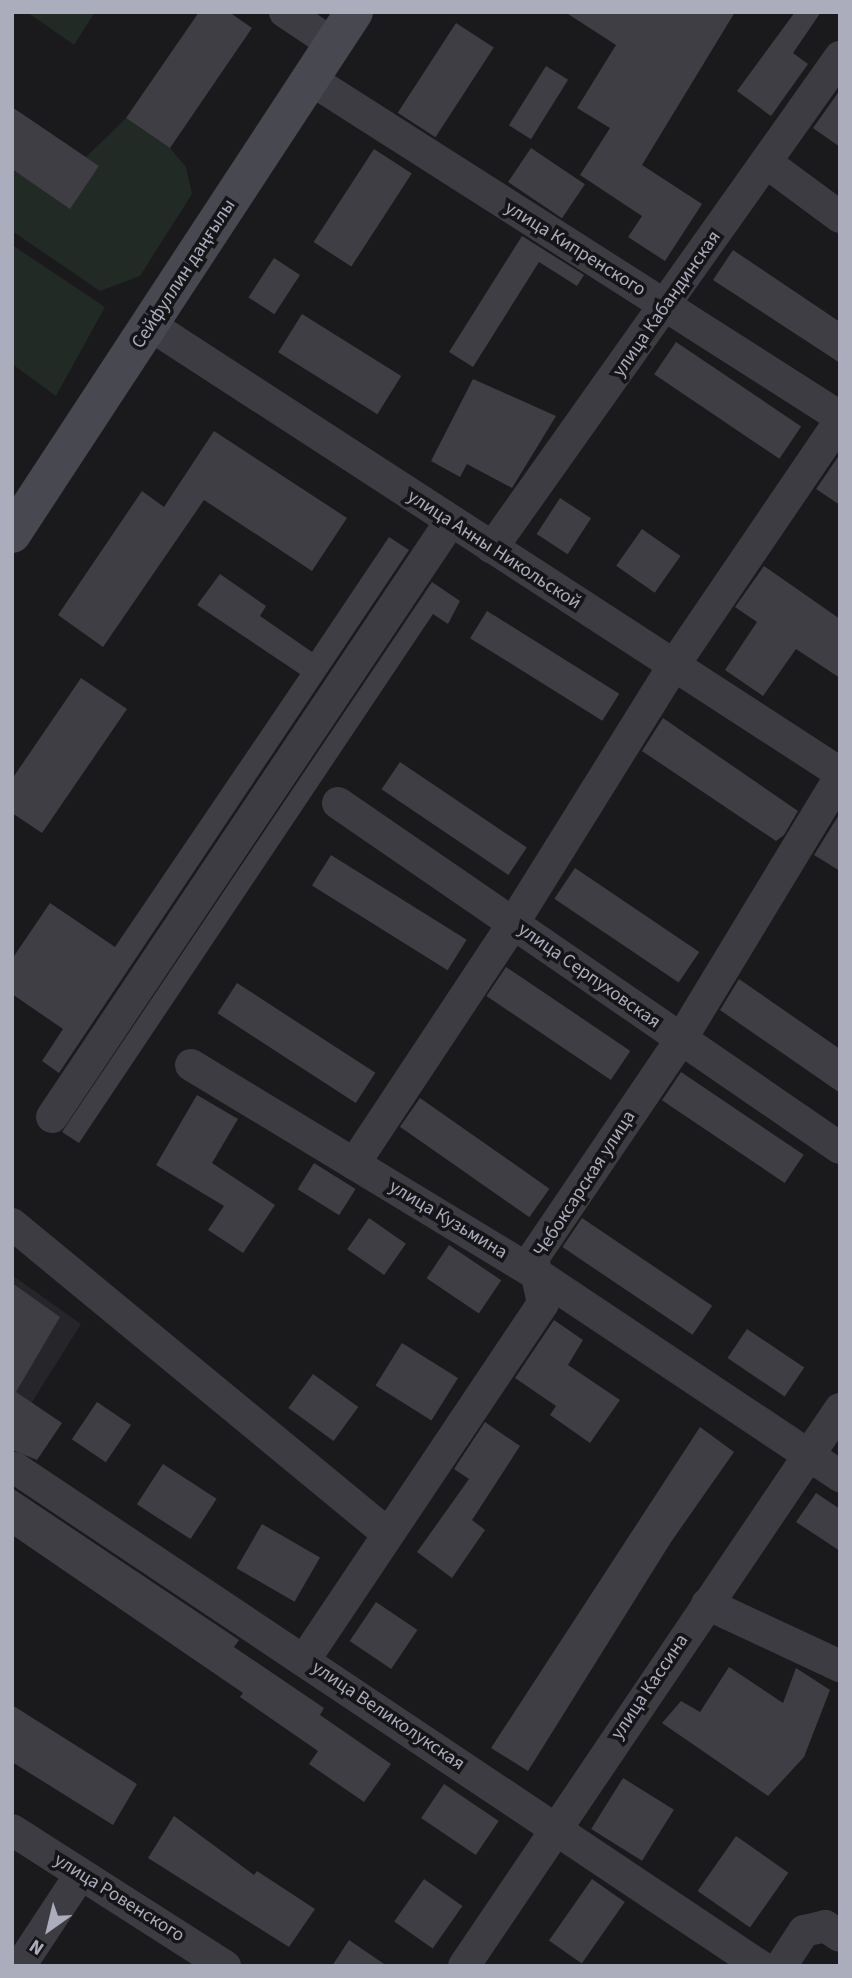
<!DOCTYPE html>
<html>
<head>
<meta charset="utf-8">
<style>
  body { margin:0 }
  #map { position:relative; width:852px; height:1978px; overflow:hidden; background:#1a191c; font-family:"Source Sans 3",sans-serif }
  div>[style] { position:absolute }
  .built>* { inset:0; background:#262529 }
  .green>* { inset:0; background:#212a24 }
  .building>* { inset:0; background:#3f3e44; transform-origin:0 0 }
  .street>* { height:32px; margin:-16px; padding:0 16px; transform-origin:16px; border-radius:16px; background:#3d3c43 }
  .secondary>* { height:38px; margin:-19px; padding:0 19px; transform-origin:19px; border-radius:19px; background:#484851 }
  span { translate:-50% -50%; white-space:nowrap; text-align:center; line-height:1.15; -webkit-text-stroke:7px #151417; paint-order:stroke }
  .street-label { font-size:19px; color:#abacbc }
  .frame { position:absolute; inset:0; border:14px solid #abacbc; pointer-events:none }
  .north { position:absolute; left:14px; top:1894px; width:70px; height:70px; -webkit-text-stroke:5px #151417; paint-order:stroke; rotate:214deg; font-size:19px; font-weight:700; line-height:28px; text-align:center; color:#abacbc }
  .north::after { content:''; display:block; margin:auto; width:24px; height:32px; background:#abacbc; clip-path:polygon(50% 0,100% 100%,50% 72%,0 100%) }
</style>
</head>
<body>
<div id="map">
  <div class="built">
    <div style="clip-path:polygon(12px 1275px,81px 1324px,12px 1434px)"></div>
  </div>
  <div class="green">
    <div style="clip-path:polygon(27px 12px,95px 12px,74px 45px)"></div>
    <div style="clip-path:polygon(126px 118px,170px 148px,186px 167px,192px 194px,140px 276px,100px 291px,12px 231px,12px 169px,70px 208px,99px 166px,86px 157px)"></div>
    <div style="clip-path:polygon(12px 245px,105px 307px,56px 396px,12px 364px)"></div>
  </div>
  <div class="building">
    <div style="clip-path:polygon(199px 12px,229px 12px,252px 28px,170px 148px,126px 118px)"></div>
    <div style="clip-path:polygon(565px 12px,735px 12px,642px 165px,702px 204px,665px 261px,628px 237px,642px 216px,580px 175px,610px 128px,577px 108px,616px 45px)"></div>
    <div style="clip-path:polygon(795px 12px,821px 12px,793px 53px,808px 64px,771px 116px,737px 91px)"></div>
    <div style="left:456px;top:23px;width:45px;height:107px;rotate:33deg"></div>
    <div style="left:546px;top:66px;width:26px;height:70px;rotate:32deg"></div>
    <div style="clip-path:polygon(840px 90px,840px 147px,813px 128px)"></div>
    <div style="clip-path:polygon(12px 107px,99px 166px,70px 209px,12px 169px)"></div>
    <div style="left:531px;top:148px;width:65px;height:41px;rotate:34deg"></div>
    <div style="left:374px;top:149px;width:45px;height:111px;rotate:33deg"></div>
    <div style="clip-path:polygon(522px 236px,584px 275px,577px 286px,539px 262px,473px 367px,449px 352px)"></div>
    <div style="clip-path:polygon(733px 250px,840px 322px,840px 363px,713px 280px)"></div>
    <div style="left:274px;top:258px;width:31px;height:47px;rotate:33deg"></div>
    <div style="left:302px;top:314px;width:117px;height:45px;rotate:32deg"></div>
    <div style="left:676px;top:342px;width:151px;height:39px;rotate:34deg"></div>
    <div style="clip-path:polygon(473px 379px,556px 416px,512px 488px,467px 464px,460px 477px,431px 461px)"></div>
    <div style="clip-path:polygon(214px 431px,347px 518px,312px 571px,204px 500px,103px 647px,58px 615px,142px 491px,164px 507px)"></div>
    <div style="clip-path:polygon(840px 454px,840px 505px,816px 489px)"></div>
    <div style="left:560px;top:498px;width:37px;height:43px;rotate:33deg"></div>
    <div style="left:642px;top:529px;width:47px;height:45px;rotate:35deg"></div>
    <div style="clip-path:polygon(389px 537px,409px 550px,59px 1073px,42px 1061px,63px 1029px,12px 994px,12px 959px,50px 903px,115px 947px,300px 674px,197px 605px,220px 574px,266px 606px,260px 616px,312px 652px)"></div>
    <div style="clip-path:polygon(764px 566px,840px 619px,840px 678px,796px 649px,763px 696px,725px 670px,757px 622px,735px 607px)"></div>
    <div style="clip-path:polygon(432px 582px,460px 601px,448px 624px,433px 614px,79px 1143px,62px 1132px)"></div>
    <div style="left:487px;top:611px;width:156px;height:32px;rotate:32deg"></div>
    <div style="clip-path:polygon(81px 678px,127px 709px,42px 833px,12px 813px,12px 779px)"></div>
    <div style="clip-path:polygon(663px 718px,798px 811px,784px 835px,776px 841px,642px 751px)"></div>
    <div style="left:400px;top:762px;width:153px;height:33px;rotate:34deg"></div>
    <div style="clip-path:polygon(840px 813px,840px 871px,814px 855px)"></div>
    <div style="left:331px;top:855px;width:160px;height:36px;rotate:32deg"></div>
    <div style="left:575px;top:868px;width:150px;height:37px;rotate:34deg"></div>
    <div style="left:506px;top:967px;width:150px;height:35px;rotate:34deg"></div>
    <div style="clip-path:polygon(739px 979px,840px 1049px,840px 1093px,720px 1010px)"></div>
    <div style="left:237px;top:983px;width:165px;height:36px;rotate:33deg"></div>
    <div style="left:681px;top:1072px;width:148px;height:34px;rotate:34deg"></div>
    <div style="clip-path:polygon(197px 1095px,238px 1119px,212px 1163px,275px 1205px,243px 1253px,208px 1230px,224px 1206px,156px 1165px)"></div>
    <div style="left:420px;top:1098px;width:158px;height:35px;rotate:35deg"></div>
    <div style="left:314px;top:1163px;width:49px;height:31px;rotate:32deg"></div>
    <div style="left:369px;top:1218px;width:45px;height:38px;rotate:35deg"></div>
    <div style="left:582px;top:1218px;width:157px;height:35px;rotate:34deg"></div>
    <div style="left:449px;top:1245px;width:63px;height:40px;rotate:34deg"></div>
    <div style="clip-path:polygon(12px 1283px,60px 1317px,16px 1392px,62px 1423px,37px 1460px,12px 1450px)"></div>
    <div style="clip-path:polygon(554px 1320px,583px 1340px,568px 1365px,620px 1400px,590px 1443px,550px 1415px,556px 1406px,515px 1378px)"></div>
    <div style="left:747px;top:1329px;width:69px;height:35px;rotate:34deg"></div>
    <div style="left:402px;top:1343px;width:66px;height:50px;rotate:32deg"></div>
    <div style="left:313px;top:1374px;width:56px;height:42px;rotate:36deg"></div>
    <div style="left:97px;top:1402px;width:41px;height:45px;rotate:34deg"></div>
    <div style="clip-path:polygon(485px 1422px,520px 1446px,472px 1520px,485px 1530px,452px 1578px,417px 1552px,469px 1479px,454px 1469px)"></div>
    <div style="clip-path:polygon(700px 1427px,734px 1452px,671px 1542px,528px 1771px,491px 1748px)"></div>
    <div style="left:163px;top:1464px;width:64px;height:48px;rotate:33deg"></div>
    <div style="clip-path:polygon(12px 1488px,239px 1640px,234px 1647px,324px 1708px,320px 1715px,391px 1764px,364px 1802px,309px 1764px,318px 1751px,240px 1697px,243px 1693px,12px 1535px)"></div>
    <div style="clip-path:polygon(816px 1493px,840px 1509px,840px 1551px,796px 1522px)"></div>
    <div style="left:262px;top:1524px;width:67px;height:51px;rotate:30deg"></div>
    <div style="left:376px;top:1602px;width:50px;height:47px;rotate:34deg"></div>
    <div style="clip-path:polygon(729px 1667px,783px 1703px,796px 1668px,830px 1690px,804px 1757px,768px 1796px,662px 1723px,681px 1701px,700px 1712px)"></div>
    <div style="clip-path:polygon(12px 1705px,137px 1784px,113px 1825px,12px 1762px)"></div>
    <div style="left:623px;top:1778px;width:60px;height:60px;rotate:32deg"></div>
    <div style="left:444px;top:1784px;width:66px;height:41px;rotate:34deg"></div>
    <div style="clip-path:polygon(174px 1816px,254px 1875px,257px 1871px,315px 1909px,289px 1947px,148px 1858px)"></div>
    <div style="left:736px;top:1836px;width:64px;height:67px;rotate:35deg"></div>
    <div style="left:424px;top:1879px;width:47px;height:52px;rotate:35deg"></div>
    <div style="left:592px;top:1879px;width:40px;height:75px;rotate:35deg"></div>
    <div style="clip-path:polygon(349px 1940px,387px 1966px,332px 1966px)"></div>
  </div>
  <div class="street">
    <div style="left:285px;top:12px;width:58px;rotate:33.7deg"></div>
    <div style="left:310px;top:79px;width:629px;rotate:32.53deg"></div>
    <div style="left:767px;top:163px;width:91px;rotate:36.5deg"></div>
    <div style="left:150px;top:325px;width:823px;rotate:32.99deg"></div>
    <div style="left:492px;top:548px;width:602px;rotate:-54.67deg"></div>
    <div style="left:338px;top:803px;width:609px;rotate:34.5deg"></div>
    <div style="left:191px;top:1065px;width:408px;rotate:31.2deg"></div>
    <div style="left:540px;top:1276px;width:361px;rotate:33.7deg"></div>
    <div style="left:52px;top:1117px;width:716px;rotate:-56.22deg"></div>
    <div style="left:354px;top:1164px;width:290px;rotate:-56.5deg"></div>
    <div style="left:514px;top:922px;width:303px;rotate:-58.1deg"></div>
    <div style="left:674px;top:665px;width:295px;rotate:-55.8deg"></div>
    <div style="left:12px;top:1224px;width:487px;rotate:39.5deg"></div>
    <div style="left:15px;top:1468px;width:896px;rotate:33.76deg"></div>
    <div style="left:707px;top:1604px;width:147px;rotate:25deg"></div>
    <div style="left:305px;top:1659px;width:428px;rotate:-56.2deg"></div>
    <div style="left:543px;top:1303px;width:46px;rotate:-102.5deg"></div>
    <div style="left:533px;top:1258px;width:262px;rotate:-55.9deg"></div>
    <div style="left:680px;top:1041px;width:309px;rotate:-58.8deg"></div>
    <div style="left:12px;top:1830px;width:253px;rotate:32.6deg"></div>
    <div style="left:20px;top:1966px;width:109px;rotate:-56.6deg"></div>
    <div style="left:464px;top:1966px;width:672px;rotate:-55.98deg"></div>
    <div style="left:781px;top:1966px;width:42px;rotate:-56.7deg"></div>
    <div style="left:804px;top:1931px;width:22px;rotate:-13deg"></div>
    <div style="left:825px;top:1926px;width:18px;rotate:34deg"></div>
  </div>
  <div class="secondary">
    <div style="left:12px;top:534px;width:624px;rotate:-56.77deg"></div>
  </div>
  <div class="street-label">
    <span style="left:575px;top:249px;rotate:32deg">улица Кипренского</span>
    <span style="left:184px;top:274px;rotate:-57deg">Сейфуллин даңғылы</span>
    <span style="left:667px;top:304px;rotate:-55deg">улица Кабандинская</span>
    <span style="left:494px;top:550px;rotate:33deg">улица Анны Никольской</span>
    <span style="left:589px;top:976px;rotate:35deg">улица Серпуховская</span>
    <span style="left:585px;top:1184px;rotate:-57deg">Чебоксарская улица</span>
    <span style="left:448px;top:1220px;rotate:31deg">улица Кузьмина</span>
    <span style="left:650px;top:1687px;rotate:-56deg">улица Кассина</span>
    <span style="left:388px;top:1716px;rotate:34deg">улица Великолукская</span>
    <span style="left:119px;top:1898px;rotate:32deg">улица Ровенского</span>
  </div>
  <div class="frame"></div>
  <div class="north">N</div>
</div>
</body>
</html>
